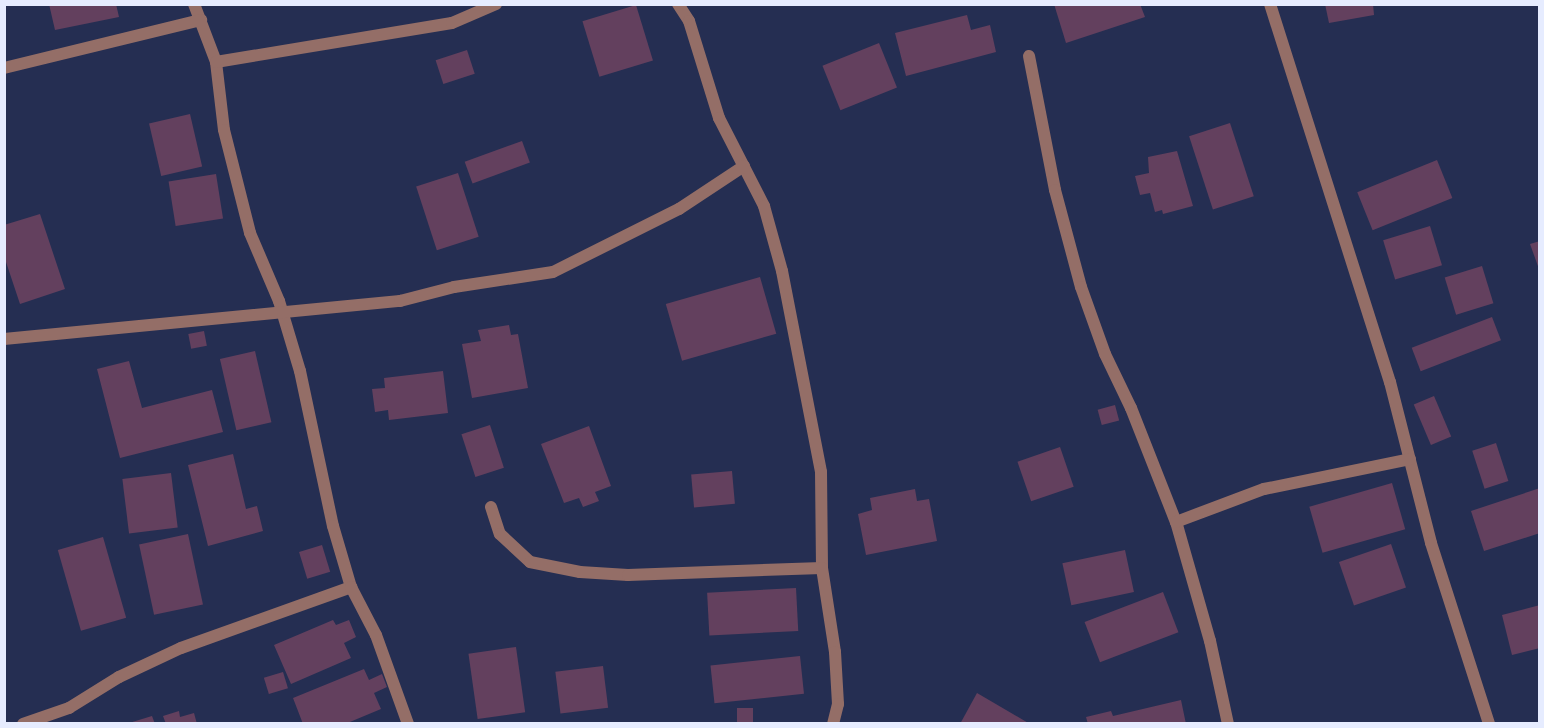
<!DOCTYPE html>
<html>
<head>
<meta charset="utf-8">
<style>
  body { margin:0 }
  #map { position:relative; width:1544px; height:728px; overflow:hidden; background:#252e52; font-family:"Zilla Slab",serif }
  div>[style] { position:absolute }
  .building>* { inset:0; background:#63405e; transform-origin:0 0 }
  .minor>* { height:12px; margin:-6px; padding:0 6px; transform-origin:6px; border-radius:6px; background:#946e67 }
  span { translate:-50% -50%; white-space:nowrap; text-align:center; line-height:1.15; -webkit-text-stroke:6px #131728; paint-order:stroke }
  .frame { position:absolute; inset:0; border:6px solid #e6ecff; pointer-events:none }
</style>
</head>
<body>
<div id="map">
  <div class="building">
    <div style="clip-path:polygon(49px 4px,116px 4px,119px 17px,55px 30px)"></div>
    <div style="clip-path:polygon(1054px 4px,1140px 4px,1145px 17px,1066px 43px)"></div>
    <div style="clip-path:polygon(1325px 4px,1373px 4px,1374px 15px,1329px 23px)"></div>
    <div style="left:636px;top:5px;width:58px;height:56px;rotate:73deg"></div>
    <div style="clip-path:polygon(967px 15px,971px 30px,990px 25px,996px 52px,906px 76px,895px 33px)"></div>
    <div style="left:879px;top:43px;width:48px;height:61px;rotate:68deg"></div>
    <div style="left:467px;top:50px;width:25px;height:33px;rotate:72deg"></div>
    <div style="left:190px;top:114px;width:54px;height:42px;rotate:77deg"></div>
    <div style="left:1230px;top:123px;width:77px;height:43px;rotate:72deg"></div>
    <div style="left:522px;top:141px;width:23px;height:61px;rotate:70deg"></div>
    <div style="clip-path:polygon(1177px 151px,1193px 206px,1163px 214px,1162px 210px,1155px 212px,1150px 193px,1140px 195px,1135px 176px,1149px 173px,1148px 157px)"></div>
    <div style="left:1437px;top:160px;width:41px;height:86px;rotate:68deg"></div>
    <div style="left:458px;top:173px;width:67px;height:44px;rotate:72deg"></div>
    <div style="left:216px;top:174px;width:45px;height:48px;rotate:81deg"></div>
    <div style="clip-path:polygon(40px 214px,65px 289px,20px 304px,4px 256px,4px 225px)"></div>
    <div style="left:1430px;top:226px;width:41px;height:49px;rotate:73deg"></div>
    <div style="clip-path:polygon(1540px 241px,1540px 269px,1539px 269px,1530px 244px)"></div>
    <div style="left:1482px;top:266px;width:39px;height:39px;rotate:73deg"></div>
    <div style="left:760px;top:277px;width:59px;height:98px;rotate:74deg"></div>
    <div style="left:1492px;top:317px;width:25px;height:86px;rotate:69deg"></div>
    <div style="clip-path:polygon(509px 325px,511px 335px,518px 334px,528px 388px,472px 398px,462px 344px,481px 341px,478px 330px)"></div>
    <div style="left:204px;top:331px;width:15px;height:16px;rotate:79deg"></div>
    <div style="left:255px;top:351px;width:73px;height:36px;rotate:77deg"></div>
    <div style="clip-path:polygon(129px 361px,142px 408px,212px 390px,223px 432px,120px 458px,97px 369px)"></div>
    <div style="clip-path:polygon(443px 371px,448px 413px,389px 420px,388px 410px,375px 412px,372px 389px,385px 388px,384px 378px)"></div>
    <div style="left:1434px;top:396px;width:44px;height:22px;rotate:67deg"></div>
    <div style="left:1115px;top:405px;width:16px;height:18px;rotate:75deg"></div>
    <div style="left:490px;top:425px;width:45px;height:30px;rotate:72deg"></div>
    <div style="clip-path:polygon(589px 426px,611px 486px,595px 492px,599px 501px,583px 507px,579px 498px,564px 503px,541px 444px)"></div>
    <div style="left:1496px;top:443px;width:40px;height:25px;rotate:72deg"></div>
    <div style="left:1060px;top:447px;width:42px;height:45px;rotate:71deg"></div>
    <div style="clip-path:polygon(233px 454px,246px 509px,257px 506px,263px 531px,208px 546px,188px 465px)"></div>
    <div style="left:732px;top:471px;width:33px;height:41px;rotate:85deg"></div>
    <div style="left:171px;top:473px;width:55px;height:49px;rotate:83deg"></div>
    <div style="left:1392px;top:483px;width:48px;height:86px;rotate:74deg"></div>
    <div style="clip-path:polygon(1540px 488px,1540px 533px,1484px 551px,1471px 511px)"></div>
    <div style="clip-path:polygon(915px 489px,917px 501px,929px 499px,937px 541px,866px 555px,858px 514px,872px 510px,870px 498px)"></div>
    <div style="left:188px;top:534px;width:72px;height:50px;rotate:78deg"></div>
    <div style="left:103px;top:537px;width:84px;height:47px;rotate:74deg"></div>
    <div style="left:1391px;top:544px;width:46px;height:55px;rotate:71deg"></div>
    <div style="left:322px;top:545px;width:28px;height:24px;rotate:73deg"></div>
    <div style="left:1125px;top:550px;width:43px;height:64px;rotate:78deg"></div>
    <div style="left:796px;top:588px;width:43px;height:89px;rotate:87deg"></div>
    <div style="left:1163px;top:592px;width:43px;height:84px;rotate:69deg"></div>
    <div style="clip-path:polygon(1540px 605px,1540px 648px,1512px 655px,1502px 615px)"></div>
    <div style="clip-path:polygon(333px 620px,336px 625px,349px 620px,356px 637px,344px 643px,351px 658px,291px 684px,274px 645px)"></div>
    <div style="left:516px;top:647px;width:66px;height:48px;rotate:82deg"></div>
    <div style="left:800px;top:656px;width:38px;height:90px;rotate:84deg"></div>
    <div style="left:603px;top:666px;width:42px;height:48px;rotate:83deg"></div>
    <div style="clip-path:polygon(364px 669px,369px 680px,382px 674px,387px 687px,374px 693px,381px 709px,345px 724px,303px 724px,293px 698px)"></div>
    <div style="left:283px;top:672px;width:17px;height:20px;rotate:73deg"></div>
    <div style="clip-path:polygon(977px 693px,1030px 724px,960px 724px)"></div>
    <div style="clip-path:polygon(1181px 700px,1186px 724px,1088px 724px,1086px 717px,1111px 711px,1113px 716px)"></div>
    <div style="left:737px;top:708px;width:16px;height:16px"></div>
    <div style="clip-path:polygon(179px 711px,180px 717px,194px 713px,197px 724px,166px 724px,163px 716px)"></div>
    <div style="clip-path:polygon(152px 716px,155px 724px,129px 724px,129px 723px)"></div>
  </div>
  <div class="minor">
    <div style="left:194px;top:4px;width:62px;rotate:69.2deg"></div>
    <div style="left:216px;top:62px;width:68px;rotate:83.3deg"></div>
    <div style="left:224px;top:130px;width:106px;rotate:75.8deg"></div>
    <div style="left:250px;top:233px;width:74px;rotate:66.9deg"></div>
    <div style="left:279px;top:301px;width:73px;rotate:73.3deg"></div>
    <div style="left:300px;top:371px;width:158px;rotate:78deg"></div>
    <div style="left:333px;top:526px;width:64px;rotate:73.6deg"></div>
    <div style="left:678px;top:4px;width:20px;rotate:57deg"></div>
    <div style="left:689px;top:21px;width:102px;rotate:72.8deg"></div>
    <div style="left:719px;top:118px;width:99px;rotate:62.9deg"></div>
    <div style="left:764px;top:206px;width:67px;rotate:74.5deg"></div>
    <div style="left:782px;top:271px;width:205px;rotate:79deg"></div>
    <div style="left:821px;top:472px;width:96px;rotate:89.4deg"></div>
    <div style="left:1270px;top:4px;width:397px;rotate:72.4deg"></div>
    <div style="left:1390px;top:382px;width:166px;rotate:75.7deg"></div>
    <div style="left:1431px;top:543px;width:190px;rotate:72.2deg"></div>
    <div style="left:1029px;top:56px;width:136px;rotate:79deg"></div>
    <div style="left:1055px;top:190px;width:100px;rotate:75deg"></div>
    <div style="left:1081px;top:287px;width:71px;rotate:70.3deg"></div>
    <div style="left:1105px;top:354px;width:60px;rotate:64.3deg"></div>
    <div style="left:1131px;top:408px;width:123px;rotate:68.5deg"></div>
    <div style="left:216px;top:62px;width:239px;rotate:-9.4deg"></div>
    <div style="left:452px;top:23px;width:48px;rotate:-23.4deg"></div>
    <div style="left:4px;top:68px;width:203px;rotate:-13.7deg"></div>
    <div style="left:4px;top:339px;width:398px;rotate:-5.5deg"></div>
    <div style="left:400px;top:301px;width:56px;rotate:-14.5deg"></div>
    <div style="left:454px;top:287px;width:100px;rotate:-8.6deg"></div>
    <div style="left:553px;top:272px;width:141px;rotate:-26.6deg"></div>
    <div style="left:679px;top:209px;width:78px;rotate:-33.5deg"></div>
    <div style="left:491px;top:507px;width:28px;rotate:72deg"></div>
    <div style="left:500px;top:534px;width:41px;rotate:43deg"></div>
    <div style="left:530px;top:562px;width:51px;rotate:11.3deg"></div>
    <div style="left:580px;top:572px;width:48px;rotate:3.6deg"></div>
    <div style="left:628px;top:575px;width:194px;rotate:-2.1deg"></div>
    <div style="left:822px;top:568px;width:85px;rotate:81.2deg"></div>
    <div style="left:835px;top:652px;width:52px;rotate:86.7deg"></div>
    <div style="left:838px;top:704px;width:21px;rotate:104deg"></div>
    <div style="left:23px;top:724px;width:49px;rotate:-19.2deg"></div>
    <div style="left:69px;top:708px;width:59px;rotate:-31.8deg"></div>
    <div style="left:119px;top:677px;width:68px;rotate:-25.1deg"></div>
    <div style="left:181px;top:648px;width:181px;rotate:-19.7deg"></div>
    <div style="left:351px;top:587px;width:54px;rotate:62.5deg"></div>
    <div style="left:376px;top:635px;width:95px;rotate:70.2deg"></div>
    <div style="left:1228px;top:724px;width:85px;rotate:-102.2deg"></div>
    <div style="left:1210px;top:641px;width:124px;rotate:-105.9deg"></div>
    <div style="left:1176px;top:522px;width:94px;rotate:-20.6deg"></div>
    <div style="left:1264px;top:489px;width:149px;rotate:-11.6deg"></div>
  </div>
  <div class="frame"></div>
</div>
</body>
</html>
